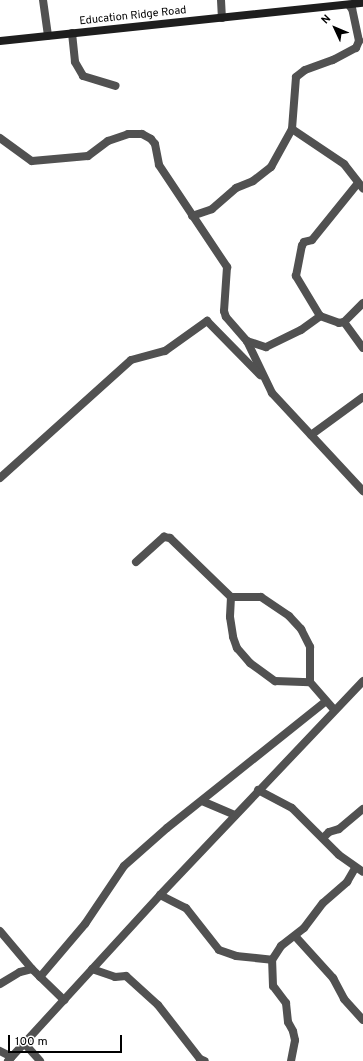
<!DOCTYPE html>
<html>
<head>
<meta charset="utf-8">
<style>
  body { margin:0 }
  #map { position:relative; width:363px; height:1061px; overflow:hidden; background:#fff; font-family:Overpass,sans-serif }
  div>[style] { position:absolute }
  .street>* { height:8px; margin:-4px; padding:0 4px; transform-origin:4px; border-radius:4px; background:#515151 }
  .secondary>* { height:8px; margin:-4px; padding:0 4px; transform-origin:4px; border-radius:4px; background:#1e1e1e }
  span { translate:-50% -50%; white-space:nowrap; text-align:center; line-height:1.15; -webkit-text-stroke:3px #fff; paint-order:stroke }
  .street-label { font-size:11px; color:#000 }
  .north { position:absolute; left:315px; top:8px; width:40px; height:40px; -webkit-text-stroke:3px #fff; paint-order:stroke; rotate:314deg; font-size:11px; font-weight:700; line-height:16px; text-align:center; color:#000 }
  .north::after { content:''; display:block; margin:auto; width:14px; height:18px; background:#000; clip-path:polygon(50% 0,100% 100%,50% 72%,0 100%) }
  .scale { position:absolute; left:8px; top:1035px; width:114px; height:18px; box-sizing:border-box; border:2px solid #000; border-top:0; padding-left:5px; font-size:12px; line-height:14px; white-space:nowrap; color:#000; -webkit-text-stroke:3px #fff; paint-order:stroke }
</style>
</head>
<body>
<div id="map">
  <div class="street">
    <div style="left:43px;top:0;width:36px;rotate:82deg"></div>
    <div style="left:221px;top:0;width:18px;rotate:87deg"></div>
    <div style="left:72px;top:33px;width:29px;rotate:84deg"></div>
    <div style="left:75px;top:62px;width:16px;rotate:60deg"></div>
    <div style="left:83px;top:76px;width:34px;rotate:17deg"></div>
    <div style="left:292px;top:129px;width:63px;rotate:33.9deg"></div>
    <div style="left:344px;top:164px;width:31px;rotate:52deg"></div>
    <div style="left:0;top:138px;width:39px;rotate:36deg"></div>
    <div style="left:32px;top:161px;width:56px;rotate:-5.1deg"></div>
    <div style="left:88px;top:156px;width:25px;rotate:-37deg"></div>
    <div style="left:108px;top:141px;width:21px;rotate:-19deg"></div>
    <div style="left:128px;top:134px;width:14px"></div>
    <div style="left:142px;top:134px;width:10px;rotate:29deg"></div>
    <div style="left:151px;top:139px;width:6px;rotate:51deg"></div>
    <div style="left:155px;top:144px;width:21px;rotate:79deg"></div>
    <div style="left:159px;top:165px;width:123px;rotate:56.3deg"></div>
    <div style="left:227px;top:267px;width:44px;rotate:93.9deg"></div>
    <div style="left:224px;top:311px;width:6px;rotate:72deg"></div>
    <div style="left:226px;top:317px;width:32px;rotate:49deg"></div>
    <div style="left:247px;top:341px;width:58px;rotate:64.3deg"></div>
    <div style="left:272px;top:393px;width:134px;rotate:47.1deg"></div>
    <div style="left:192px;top:216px;width:21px;rotate:-19deg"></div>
    <div style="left:212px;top:209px;width:32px;rotate:-41deg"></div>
    <div style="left:236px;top:188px;width:18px;rotate:-22deg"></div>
    <div style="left:253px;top:181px;width:23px;rotate:-38deg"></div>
    <div style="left:271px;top:167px;width:43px;rotate:-61.1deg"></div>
    <div style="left:292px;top:129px;width:52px;rotate:-85.6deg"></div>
    <div style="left:296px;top:77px;width:11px;rotate:-38deg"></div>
    <div style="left:305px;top:70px;width:30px;rotate:-20deg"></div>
    <div style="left:333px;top:60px;width:26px;rotate:-28deg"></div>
    <div style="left:356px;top:48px;width:8px;rotate:-67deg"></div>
    <div style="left:359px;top:41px;width:33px;rotate:-102deg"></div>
    <div style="left:352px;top:9px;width:5px;rotate:-127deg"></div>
    <div style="left:320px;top:316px;width:47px;rotate:-121deg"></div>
    <div style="left:296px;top:276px;width:31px;rotate:-79deg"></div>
    <div style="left:302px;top:246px;width:4px;rotate:-63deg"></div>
    <div style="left:304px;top:242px;width:8px;rotate:-14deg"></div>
    <div style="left:312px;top:240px;width:73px;rotate:-51.1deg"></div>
    <div style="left:344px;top:322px;width:32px;rotate:54deg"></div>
    <div style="left:247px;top:341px;width:20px;rotate:18deg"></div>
    <div style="left:266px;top:347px;width:39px;rotate:-26deg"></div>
    <div style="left:301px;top:330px;width:24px;rotate:-36deg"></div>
    <div style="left:320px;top:316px;width:20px;rotate:20deg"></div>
    <div style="left:339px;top:323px;width:5px;rotate:-11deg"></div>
    <div style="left:344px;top:322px;width:27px;rotate:-45deg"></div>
    <div style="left:311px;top:435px;width:64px;rotate:-36.2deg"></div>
    <div style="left:0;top:478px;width:176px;rotate:-42deg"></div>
    <div style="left:131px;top:360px;width:35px;rotate:-15deg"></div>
    <div style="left:165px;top:351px;width:52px;rotate:-35.5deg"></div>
    <div style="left:207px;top:321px;width:76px;rotate:45.5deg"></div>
    <div style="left:136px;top:562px;width:38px;rotate:-42deg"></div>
    <div style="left:164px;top:537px;width:6px;rotate:9deg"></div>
    <div style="left:170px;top:538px;width:85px;rotate:44deg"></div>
    <div style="left:231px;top:597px;width:20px;rotate:93deg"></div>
    <div style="left:230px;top:617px;width:20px;rotate:81deg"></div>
    <div style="left:233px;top:637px;width:12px;rotate:70deg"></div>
    <div style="left:237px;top:648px;width:20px;rotate:49deg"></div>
    <div style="left:250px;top:663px;width:31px;rotate:36deg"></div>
    <div style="left:275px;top:681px;width:35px;rotate:2deg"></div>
    <div style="left:231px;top:597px;width:30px"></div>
    <div style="left:261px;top:597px;width:34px;rotate:34deg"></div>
    <div style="left:289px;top:616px;width:18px;rotate:47deg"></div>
    <div style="left:301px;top:629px;width:20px;rotate:63deg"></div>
    <div style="left:310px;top:647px;width:35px;rotate:90deg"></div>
    <div style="left:310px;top:682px;width:37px;rotate:49deg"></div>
    <div style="left:258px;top:790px;width:38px;rotate:28deg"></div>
    <div style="left:292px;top:808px;width:66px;rotate:45deg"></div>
    <div style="left:339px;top:855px;width:29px;rotate:35deg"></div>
    <div style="left:202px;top:801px;width:36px;rotate:23deg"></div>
    <div style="left:323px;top:838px;width:8px;rotate:-45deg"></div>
    <div style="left:329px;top:832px;width:10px;rotate:-17deg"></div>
    <div style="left:339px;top:829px;width:31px;rotate:-40deg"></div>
    <div style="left:160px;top:895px;width:29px;rotate:27deg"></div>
    <div style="left:186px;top:908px;width:53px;rotate:51.8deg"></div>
    <div style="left:219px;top:950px;width:18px;rotate:19deg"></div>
    <div style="left:236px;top:956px;width:36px;rotate:6deg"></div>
    <div style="left:0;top:931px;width:50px;rotate:49.9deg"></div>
    <div style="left:32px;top:969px;width:45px;rotate:44.1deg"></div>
    <div style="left:295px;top:936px;width:57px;rotate:47.9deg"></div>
    <div style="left:333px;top:978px;width:24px;rotate:62deg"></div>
    <div style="left:344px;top:999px;width:28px;rotate:48deg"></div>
    <div style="left:92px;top:969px;width:24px;rotate:19deg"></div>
    <div style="left:115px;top:977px;width:11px;rotate:-5deg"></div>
    <div style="left:126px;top:976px;width:43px;rotate:42.2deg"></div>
    <div style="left:158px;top:1005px;width:68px;rotate:52.1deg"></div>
    <div style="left:200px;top:1059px;width:5px;rotate:22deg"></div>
    <div style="left:40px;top:977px;width:70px;rotate:-49.7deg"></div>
    <div style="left:85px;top:924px;width:70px;rotate:-56.1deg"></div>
    <div style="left:124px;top:866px;width:57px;rotate:-41.5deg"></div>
    <div style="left:167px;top:828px;width:203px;rotate:-38.6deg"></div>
    <div style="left:0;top:984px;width:23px;rotate:-31deg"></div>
    <div style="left:20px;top:972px;width:12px;rotate:-14deg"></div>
    <div style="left:24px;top:1043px;width:24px;rotate:48deg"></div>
    <div style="left:0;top:1051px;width:13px;rotate:27deg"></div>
    <div style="left:8px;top:1061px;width:225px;rotate:-47.5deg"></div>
    <div style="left:160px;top:895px;width:295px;rotate:-46.5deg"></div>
    <div style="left:291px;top:1061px;width:21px;rotate:-79deg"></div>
    <div style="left:295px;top:1040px;width:9px;rotate:-103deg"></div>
    <div style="left:293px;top:1031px;width:10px;rotate:-119deg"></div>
    <div style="left:288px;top:1022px;width:19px;rotate:-96deg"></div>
    <div style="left:286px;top:1003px;width:21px;rotate:-127deg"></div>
    <div style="left:273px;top:986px;width:26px;rotate:-92deg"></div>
    <div style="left:272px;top:960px;width:17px;rotate:-57deg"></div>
    <div style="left:281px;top:946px;width:29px;rotate:-38deg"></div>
    <div style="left:304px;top:928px;width:31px;rotate:-53deg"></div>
    <div style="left:323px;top:903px;width:32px;rotate:-41deg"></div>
    <div style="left:347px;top:882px;width:16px;rotate:-60deg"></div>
  </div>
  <div class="secondary">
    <div style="left:0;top:41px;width:365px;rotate:-6deg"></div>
  </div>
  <div class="street-label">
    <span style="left:133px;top:16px;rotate:-6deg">Education Ridge Road</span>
  </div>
  <div class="north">N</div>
  <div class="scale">100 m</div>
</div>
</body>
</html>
